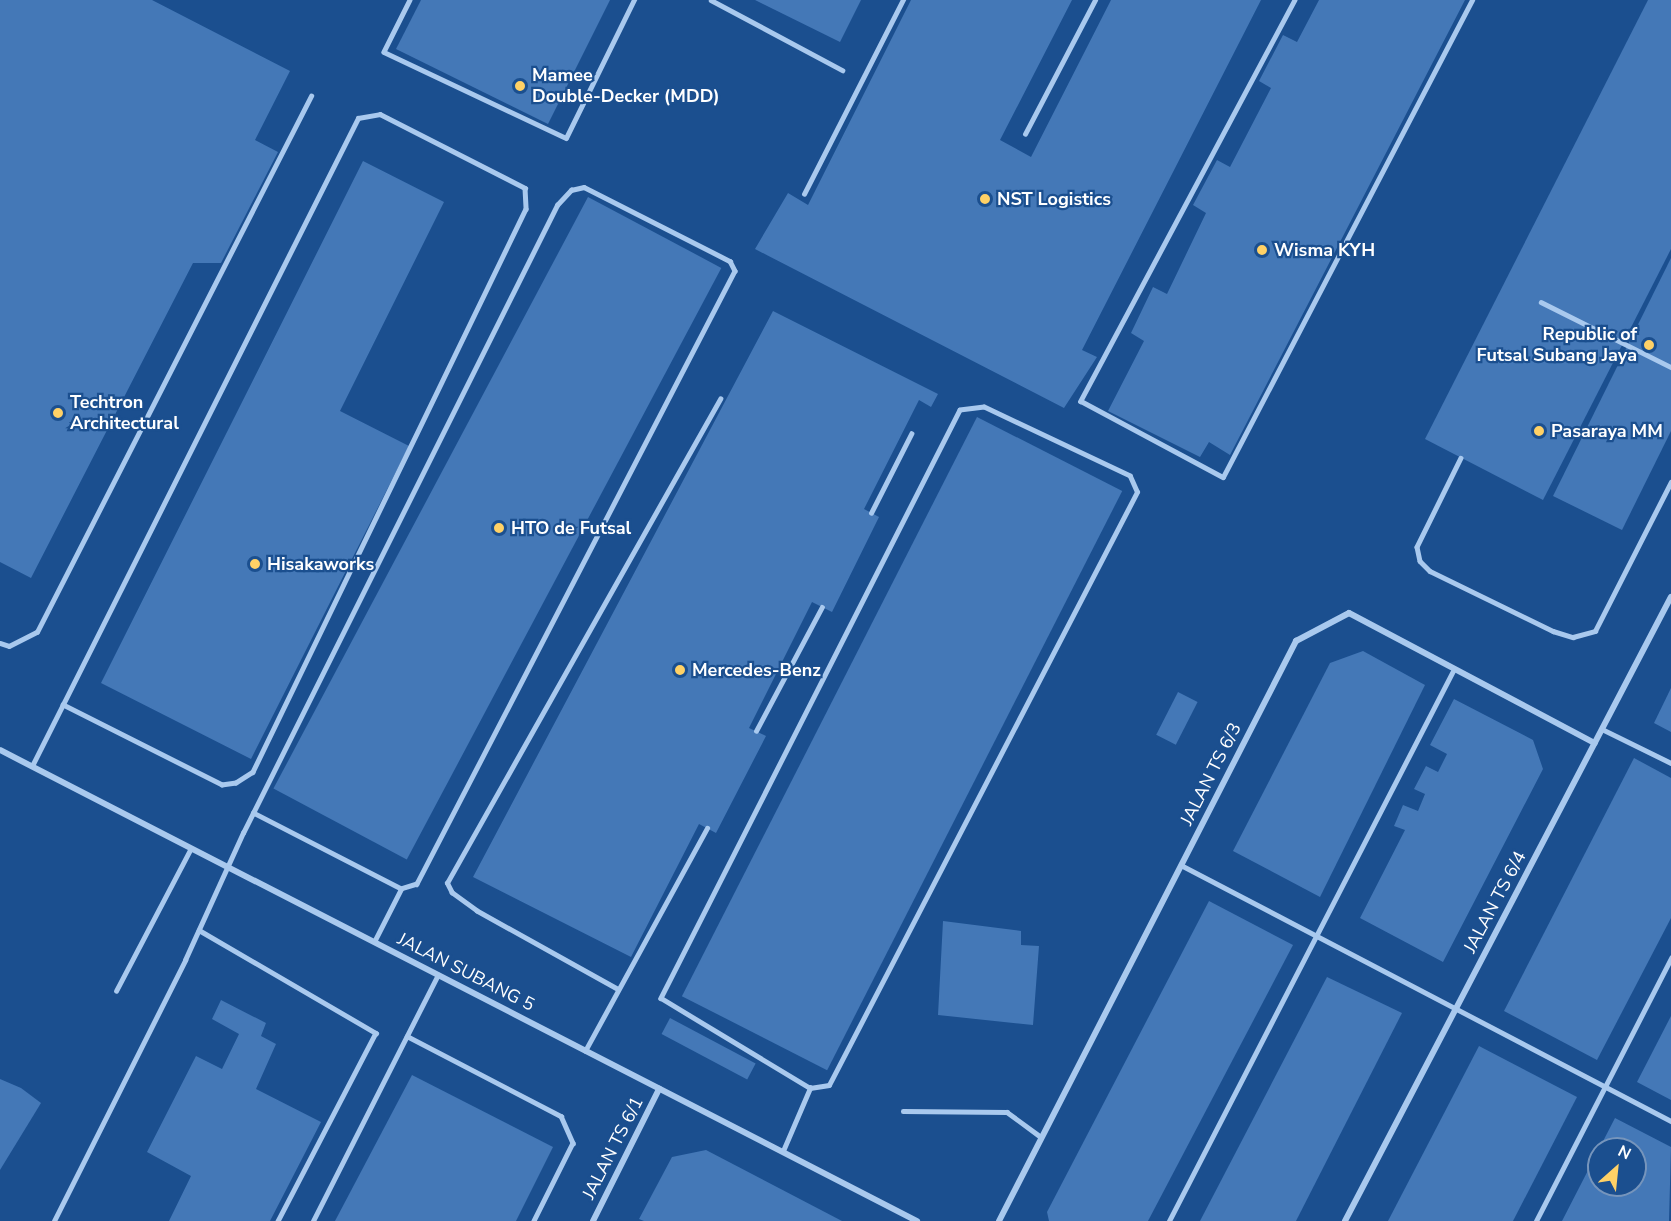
<!DOCTYPE html>
<html>
<head>
<meta charset="utf-8">
<style>
  body { margin:0 }
  #map { position:relative; width:1671px; height:1221px; overflow:hidden; background:#1b4f8f; font-family:"Nunito Sans",sans-serif }
  div>[style] { position:absolute }
  .building>* { inset:0; background:#4478b7; transform-origin:0 0 }
  .lane>* { height:4.5px; margin:-2.25px; padding:0 2.25px; transform-origin:2.25px; border-radius:2.25px; background:#a9c9ee }
  .street>* { height:6px; margin:-3px; padding:0 3px; transform-origin:3px; border-radius:3px; background:#a9c9ee }
  .dots>* { width:16px; height:16px; translate:-50% -50%; box-sizing:border-box; border:3px solid #1b4f8f; border-radius:50% }
  span { translate:-50% -50%; white-space:nowrap; text-align:center; line-height:1.15; -webkit-text-stroke:4.5px #1b4f8f; paint-order:stroke }
  .poi-label { font-size:18px; color:#fff; font-weight:700 }
  .left { translate:0 -50%; text-align:left }
  .right { translate:-100% -50%; text-align:right }
  .street-label { font-size:18px; color:#fff }
  .north { position:absolute; left:1587px; top:1137px; width:60px; height:60px; box-sizing:border-box; background:#1b4f8f; border:2px solid #7695bc; border-radius:50%; rotate:27deg; font-size:16px; font-weight:700; line-height:24px; text-align:center; color:#fff }
  .north::after { content:''; display:block; margin:auto; width:21px; height:27px; background:#ffd166; clip-path:polygon(50% 0,100% 100%,50% 72%,0 100%) }
</style>
</head>
<body>
<div id="map">
  <div class="building">
    <div style="clip-path:polygon(0 0,152px 0,290px 71px,255px 140px,278px 152px,221px 263px,193px 263px,31px 578px,0 562px)"></div>
    <div style="clip-path:polygon(421px 0,610px 0,548px 124px,396px 49px)"></div>
    <div style="clip-path:polygon(755px 0,861px 0,840px 42px)"></div>
    <div style="clip-path:polygon(911px 0,1072px 0,1000px 140px,1031px 157px,1111px 0,1261px 0,1082px 350px,1097px 357px,1064px 408px,755px 249px,788px 193px,808px 205px)"></div>
    <div style="clip-path:polygon(1319px 0,1465px 0,1230px 455px,1209px 442px,1200px 457px,1108px 411px,1144px 341px,1131px 333px,1153px 287px,1167px 294px,1206px 213px,1193px 205px,1217px 160px,1230px 167px,1271px 88px,1259px 81px,1283px 35px,1297px 42px)"></div>
    <div style="clip-path:polygon(1648px 0,1671px 0,1671px 249px,1543px 500px,1425px 439px)"></div>
    <div style="clip-path:polygon(363px 161px,444px 202px,340px 411px,409px 446px,251px 759px,101px 683px)"></div>
    <div style="left:588px;top:197px;width:151px;height:670px;rotate:28deg"></div>
    <div style="clip-path:polygon(1671px 258px,1671px 431px,1622px 530px,1553px 496px)"></div>
    <div style="clip-path:polygon(773px 311px,938px 394px,931px 407px,919px 400px,864px 509px,879px 517px,832px 612px,812px 602px,749px 728px,766px 736px,716px 833px,699px 824px,631px 957px,473px 877px)"></div>
    <div style="left:977px;top:417px;width:163px;height:650px;rotate:27deg"></div>
    <div style="clip-path:polygon(1363px 651px,1425px 685px,1320px 897px,1233px 851px,1330px 663px)"></div>
    <div style="clip-path:polygon(1671px 688px,1671px 732px,1654px 723px)"></div>
    <div style="left:1178px;top:692px;width:22px;height:48px;rotate:27deg"></div>
    <div style="clip-path:polygon(1454px 699px,1533px 740px,1543px 769px,1443px 962px,1360px 918px,1405px 830px,1394px 826px,1403px 805px,1418px 811px,1425px 794px,1414px 789px,1426px 766px,1438px 772px,1447px 754px,1430px 745px)"></div>
    <div style="clip-path:polygon(1634px 758px,1671px 778px,1671px 918px,1597px 1060px,1504px 1011px)"></div>
    <div style="clip-path:polygon(1209px 901px,1293px 945px,1148px 1221px,1049px 1221px,1047px 1212px)"></div>
    <div style="clip-path:polygon(943px 921px,1021px 931px,1021px 945px,1039px 946px,1033px 1025px,938px 1015px)"></div>
    <div style="clip-path:polygon(1327px 977px,1402px 1013px,1296px 1221px,1200px 1221px)"></div>
    <div style="clip-path:polygon(221px 1000px,266px 1023px,261px 1036px,276px 1044px,256px 1089px,321px 1122px,270px 1221px,169px 1221px,191px 1176px,147px 1152px,196px 1056px,222px 1069px,239px 1034px,212px 1019px)"></div>
    <div style="clip-path:polygon(1671px 1016px,1671px 1100px,1637px 1082px)"></div>
    <div style="left:670px;top:1018px;width:97px;height:18px;rotate:28deg"></div>
    <div style="clip-path:polygon(1479px 1046px,1577px 1097px,1513px 1221px,1388px 1221px)"></div>
    <div style="clip-path:polygon(412px 1075px,553px 1147px,516px 1221px,335px 1221px)"></div>
    <div style="clip-path:polygon(0 1079px,21px 1088px,41px 1103px,0 1170px)"></div>
    <div style="clip-path:polygon(1615px 1118px,1671px 1147px,1669px 1221px,1562px 1221px,1599px 1149px,1599px 1185px,1635px 1185px,1635px 1149px,1599px 1149px)"></div>
    <div style="clip-path:polygon(706px 1150px,842px 1221px,644px 1221px,639px 1219px,672px 1157px)"></div>
  </div>
  <div class="lane">
    <div style="left:410px;top:0;width:58px;rotate:116.6deg"></div>
    <div style="left:384px;top:52px;width:201px;rotate:25.3deg"></div>
    <div style="left:566px;top:138px;width:154px;rotate:-63.8deg"></div>
    <div style="left:711px;top:0;width:149px;rotate:28.1deg"></div>
    <div style="left:1295px;top:0;width:455px;rotate:118.1deg"></div>
    <div style="left:1081px;top:401px;width:161px;rotate:28.2deg"></div>
    <div style="left:1223px;top:477px;width:538px;rotate:-62.43deg"></div>
    <div style="left:1025px;top:134px;width:151px;rotate:-62.4deg"></div>
    <div style="left:804px;top:194px;width:218px;rotate:-63deg"></div>
    <div style="left:1541px;top:302px;width:145px;rotate:26.6deg"></div>
    <div style="left:1461px;top:458px;width:99px;rotate:116.3deg"></div>
    <div style="left:1417px;top:547px;width:14px;rotate:78deg"></div>
    <div style="left:1420px;top:561px;width:14px;rotate:45deg"></div>
    <div style="left:1430px;top:571px;width:137px;rotate:26deg"></div>
    <div style="left:1553px;top:631px;width:21px;rotate:17deg"></div>
    <div style="left:1573px;top:637px;width:23px;rotate:-15deg"></div>
    <div style="left:1595px;top:631px;width:167px;rotate:-63deg"></div>
    <div style="left:871px;top:513px;width:89px;rotate:-63.1deg"></div>
    <div style="left:0;top:643px;width:9px;rotate:18deg"></div>
    <div style="left:9px;top:646px;width:31px;rotate:-27deg"></div>
    <div style="left:37px;top:632px;width:602px;rotate:-62.92deg"></div>
    <div style="left:1602px;top:729px;width:77px;rotate:26.2deg"></div>
    <div style="left:756px;top:731px;width:140px;rotate:-62deg"></div>
    <div style="left:32px;top:766px;width:725px;rotate:-63.29deg"></div>
    <div style="left:358px;top:118px;width:22px;rotate:-10deg"></div>
    <div style="left:380px;top:114px;width:163px;rotate:27deg"></div>
    <div style="left:525px;top:188px;width:21px;rotate:87deg"></div>
    <div style="left:526px;top:209px;width:626px;rotate:115.87deg"></div>
    <div style="left:253px;top:772px;width:20px;rotate:147deg"></div>
    <div style="left:236px;top:783px;width:14px;rotate:172deg"></div>
    <div style="left:222px;top:785px;width:178px;rotate:-153.3deg"></div>
    <div style="left:1181px;top:865px;width:553px;rotate:27.58deg"></div>
    <div style="left:199px;top:930px;width:205px;rotate:30.2deg"></div>
    <div style="left:376px;top:1033px;width:212px;rotate:117.5deg"></div>
    <div style="left:374px;top:942px;width:59px;rotate:-63deg"></div>
    <div style="left:617px;top:989px;width:160px;rotate:-150.9deg"></div>
    <div style="left:477px;top:911px;width:31px;rotate:-144deg"></div>
    <div style="left:452px;top:893px;width:11px;rotate:-117deg"></div>
    <div style="left:447px;top:883px;width:556px;rotate:-60.57deg"></div>
    <div style="left:116px;top:991px;width:161px;rotate:-62.3deg"></div>
    <div style="left:407px;top:1036px;width:174px;rotate:27.5deg"></div>
    <div style="left:561px;top:1116px;width:30px;rotate:66deg"></div>
    <div style="left:573px;top:1143px;width:87px;rotate:116.6deg"></div>
    <div style="left:585px;top:1051px;width:254px;rotate:-61.3deg"></div>
    <div style="left:903px;top:1111px;width:104px;rotate:0.6deg"></div>
    <div style="left:1007px;top:1112px;width:42px;rotate:36.3deg"></div>
    <div style="left:783px;top:1151px;width:69px;rotate:-66.8deg"></div>
    <div style="left:810px;top:1088px;width:19px;rotate:-9deg"></div>
    <div style="left:829px;top:1085px;width:668px;rotate:-62.55deg"></div>
    <div style="left:1137px;top:492px;width:17px;rotate:-114deg"></div>
    <div style="left:1130px;top:476px;width:161px;rotate:-154.7deg"></div>
    <div style="left:984px;top:407px;width:24px;rotate:173deg"></div>
    <div style="left:960px;top:410px;width:660px;rotate:116.95deg"></div>
    <div style="left:661px;top:998px;width:174px;rotate:31.1deg"></div>
    <div style="left:54px;top:1221px;width:292px;rotate:-63.3deg"></div>
    <div style="left:185px;top:960px;width:140px;rotate:-65.5deg"></div>
    <div style="left:243px;top:833px;width:702px;rotate:-63.43deg"></div>
    <div style="left:557px;top:205px;width:21px;rotate:-47deg"></div>
    <div style="left:571px;top:190px;width:13px;rotate:-13deg"></div>
    <div style="left:584px;top:187px;width:164px;rotate:26.9deg"></div>
    <div style="left:730px;top:261px;width:11px;rotate:63deg"></div>
    <div style="left:735px;top:271px;width:691px;rotate:117.42deg"></div>
    <div style="left:417px;top:884px;width:17px;rotate:163deg"></div>
    <div style="left:401px;top:889px;width:166px;rotate:-152.8deg"></div>
    <div style="left:313px;top:1221px;width:276px;rotate:-63.1deg"></div>
    <div style="left:1169px;top:1221px;width:621px;rotate:-62.69deg"></div>
    <div style="left:1536px;top:1221px;width:296px;rotate:-62.8deg"></div>
  </div>
  <div class="street">
    <div style="left:0;top:750px;width:1031px;rotate:27.19deg"></div>
    <div style="left:593px;top:1221px;width:148px;rotate:-63.4deg"></div>
    <div style="left:999px;top:1221px;width:652px;rotate:-62.88deg"></div>
    <div style="left:1296px;top:641px;width:60px;rotate:-27.8deg"></div>
    <div style="left:1349px;top:613px;width:278px;rotate:27.9deg"></div>
    <div style="left:1345px;top:1221px;width:704px;rotate:-62.42deg"></div>
  </div>
  <div class="dots">
    <div style="left:520px;top:86px;background:#ffd166"></div>
    <div style="left:985px;top:199px;background:#ffd166"></div>
    <div style="left:1262px;top:250px;background:#ffd166"></div>
    <div style="left:1649px;top:345px;background:#ffd166"></div>
    <div style="left:58px;top:413px;background:#ffd166"></div>
    <div style="left:1539px;top:431px;background:#ffd166"></div>
    <div style="left:499px;top:528px;background:#ffd166"></div>
    <div style="left:255px;top:564px;background:#ffd166"></div>
    <div style="left:680px;top:670px;background:#ffd166"></div>
  </div>
  <div class="poi-label">
    <span class="left" style="left:532px;top:86px">Mamee<br>Double-Decker (MDD)</span>
    <span class="left" style="left:997px;top:199px">NST Logistics</span>
    <span class="left" style="left:1274px;top:250px">Wisma KYH</span>
    <span class="right" style="left:1637px;top:345px">Republic of<br>Futsal Subang Jaya</span>
    <span class="left" style="left:70px;top:413px">Techtron<br>Architectural</span>
    <span class="left" style="left:1551px;top:431px">Pasaraya MM</span>
    <span class="left" style="left:511px;top:528px">HTO de Futsal</span>
    <span class="left" style="left:267px;top:564px">Hisakaworks</span>
    <span class="left" style="left:692px;top:670px">Mercedes-Benz</span>
  </div>
  <div class="street-label">
    <span style="left:1211px;top:774px;rotate:-63deg">JALAN TS 6/3</span>
    <span style="left:1495px;top:902px;rotate:-62deg">JALAN TS 6/4</span>
    <span style="left:466px;top:972px;rotate:27deg">JALAN SUBANG 5</span>
    <span style="left:613px;top:1148px;rotate:-63deg">JALAN TS 6/1</span>
  </div>
  <div class="north">N</div>
</div>
</body>
</html>
